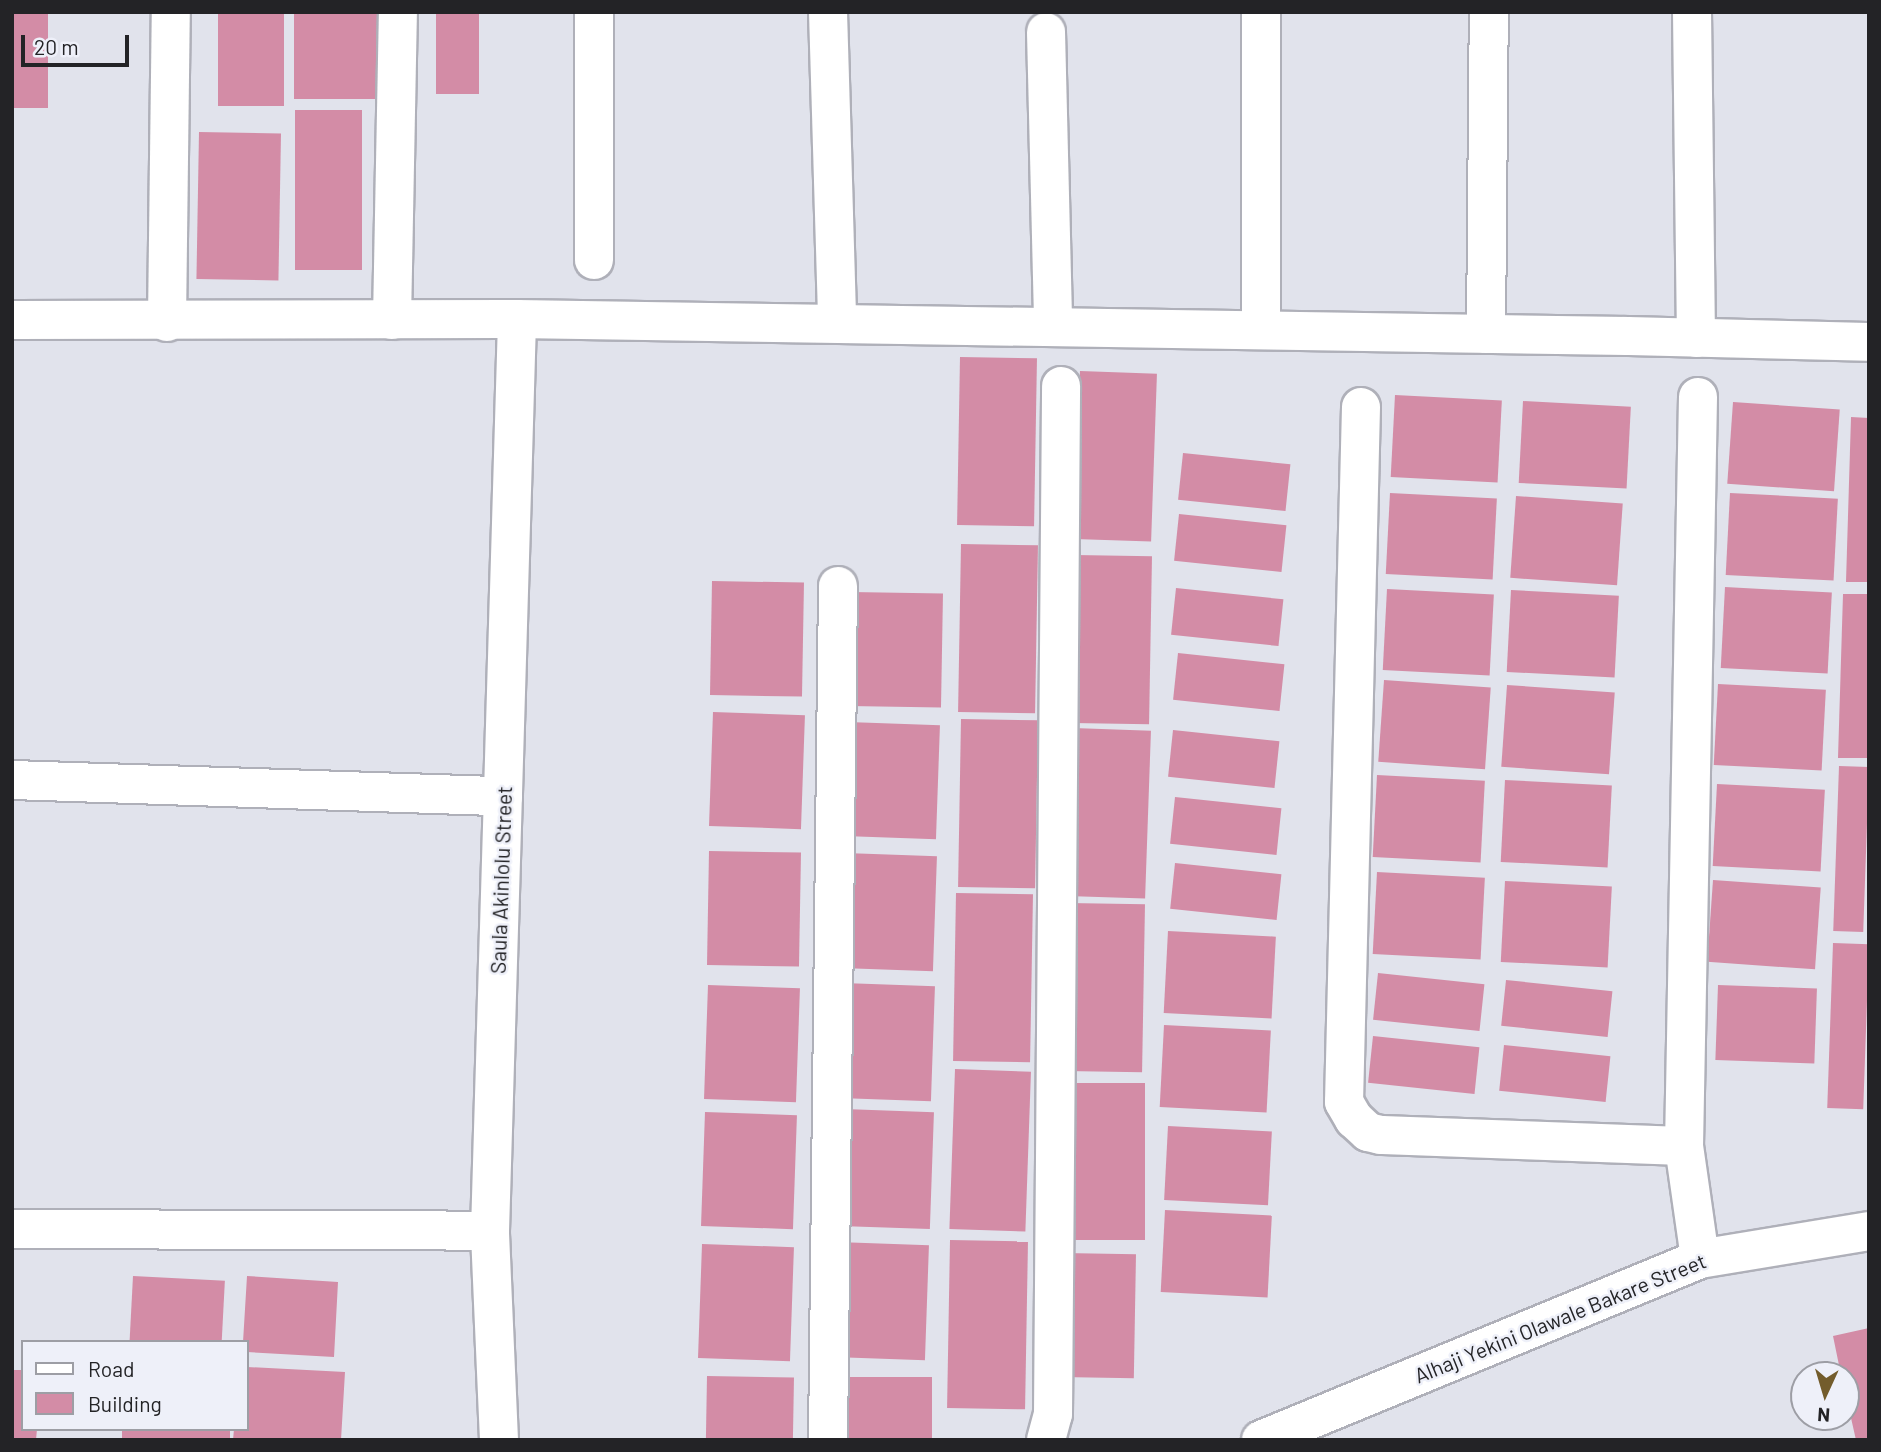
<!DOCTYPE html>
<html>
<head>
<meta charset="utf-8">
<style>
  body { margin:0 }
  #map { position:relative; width:1881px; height:1452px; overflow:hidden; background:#e1e3ec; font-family:Barlow,sans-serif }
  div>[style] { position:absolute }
  .building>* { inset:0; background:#d38ca6; transform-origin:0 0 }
  .roads { filter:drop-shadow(2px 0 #afb0b9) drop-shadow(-2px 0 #afb0b9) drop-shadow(0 2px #afb0b9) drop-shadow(0 -2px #afb0b9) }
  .minor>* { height:38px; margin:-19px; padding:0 19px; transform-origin:19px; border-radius:19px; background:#fff }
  span { translate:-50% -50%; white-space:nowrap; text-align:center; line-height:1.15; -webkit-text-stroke:5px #eef0f9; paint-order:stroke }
  .street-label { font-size:21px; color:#232326 }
  .frame { position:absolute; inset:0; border:14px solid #232326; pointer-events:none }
  .legend { position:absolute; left:21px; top:1340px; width:228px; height:91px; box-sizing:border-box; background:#eef0f9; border:2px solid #9d9ea5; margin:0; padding:9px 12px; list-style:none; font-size:21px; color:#232326 }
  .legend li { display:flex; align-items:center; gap:14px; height:35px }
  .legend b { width:35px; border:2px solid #9d9ea5 }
  .north { position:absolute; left:1790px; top:1361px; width:70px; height:70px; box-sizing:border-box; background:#eef0f9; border:2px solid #9d9ea5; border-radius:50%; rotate:184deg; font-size:19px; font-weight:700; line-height:28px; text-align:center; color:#232326 }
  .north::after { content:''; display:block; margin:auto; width:24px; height:32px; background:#735c2c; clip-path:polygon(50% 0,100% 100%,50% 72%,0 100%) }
  .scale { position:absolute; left:21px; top:35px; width:108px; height:32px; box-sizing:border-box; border:4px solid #232326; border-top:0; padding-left:9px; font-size:21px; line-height:24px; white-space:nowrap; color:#232326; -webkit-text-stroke:5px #eef0f9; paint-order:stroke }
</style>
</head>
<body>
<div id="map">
  <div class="building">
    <div style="left:12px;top:12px;width:36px;height:96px"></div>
    <div style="left:218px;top:12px;width:66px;height:94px"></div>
    <div style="left:294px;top:12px;width:85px;height:87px"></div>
    <div style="left:436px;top:12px;width:43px;height:82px"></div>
    <div style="left:295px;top:110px;width:67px;height:160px"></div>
    <div style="left:199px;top:132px;width:82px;height:147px;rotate:1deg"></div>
    <div style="left:960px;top:357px;width:77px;height:168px;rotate:1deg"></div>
    <div style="left:1080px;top:371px;width:77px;height:168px;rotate:2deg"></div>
    <div style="left:1395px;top:395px;width:107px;height:82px;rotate:3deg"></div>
    <div style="left:1523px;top:401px;width:108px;height:82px;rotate:3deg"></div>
    <div style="left:1733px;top:402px;width:107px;height:82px;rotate:4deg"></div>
    <div style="clip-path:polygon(1851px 417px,1869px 418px,1869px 582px,1846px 582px)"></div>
    <div style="left:1183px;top:453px;width:108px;height:47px;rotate:6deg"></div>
    <div style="left:1390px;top:493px;width:107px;height:81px;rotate:3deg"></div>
    <div style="left:1730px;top:493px;width:108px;height:82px;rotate:3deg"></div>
    <div style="left:1516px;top:496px;width:107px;height:82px;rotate:4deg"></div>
    <div style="left:1179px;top:514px;width:108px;height:47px;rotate:6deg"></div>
    <div style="left:961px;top:544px;width:77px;height:168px;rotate:1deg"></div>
    <div style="left:1075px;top:555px;width:77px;height:168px;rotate:1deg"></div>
    <div style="left:712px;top:581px;width:92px;height:114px;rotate:1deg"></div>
    <div style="left:1725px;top:587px;width:107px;height:81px;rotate:3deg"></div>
    <div style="left:1176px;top:588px;width:108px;height:47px;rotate:6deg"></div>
    <div style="left:1387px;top:589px;width:107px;height:81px;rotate:3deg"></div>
    <div style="left:1511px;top:590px;width:108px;height:82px;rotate:3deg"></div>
    <div style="left:851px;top:592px;width:92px;height:114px;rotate:1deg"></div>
    <div style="clip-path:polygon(1843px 594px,1869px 594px,1869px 758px,1838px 758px)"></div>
    <div style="left:1178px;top:653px;width:107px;height:47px;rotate:6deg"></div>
    <div style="left:1384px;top:680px;width:107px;height:82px;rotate:4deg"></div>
    <div style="left:1718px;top:684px;width:108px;height:81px;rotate:3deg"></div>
    <div style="left:1507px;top:685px;width:108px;height:82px;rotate:4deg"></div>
    <div style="left:713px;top:712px;width:92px;height:114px;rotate:2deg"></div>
    <div style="left:961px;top:719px;width:77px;height:168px;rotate:1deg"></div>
    <div style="left:848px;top:722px;width:92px;height:114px;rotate:2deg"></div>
    <div style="left:1073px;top:728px;width:78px;height:168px;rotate:2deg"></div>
    <div style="left:1173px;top:730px;width:107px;height:47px;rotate:6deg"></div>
    <div style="left:1839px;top:766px;width:30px;height:165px;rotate:2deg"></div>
    <div style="left:1377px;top:775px;width:108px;height:82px;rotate:3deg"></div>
    <div style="left:1505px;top:780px;width:107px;height:82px;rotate:3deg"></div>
    <div style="left:1717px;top:784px;width:108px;height:82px;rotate:3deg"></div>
    <div style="left:1175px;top:797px;width:107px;height:47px;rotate:6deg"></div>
    <div style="left:709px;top:851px;width:92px;height:114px;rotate:1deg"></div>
    <div style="left:845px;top:853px;width:92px;height:115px;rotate:2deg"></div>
    <div style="left:1175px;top:863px;width:107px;height:46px;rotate:6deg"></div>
    <div style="left:1377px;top:872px;width:108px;height:82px;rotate:3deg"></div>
    <div style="left:1713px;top:880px;width:108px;height:82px;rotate:4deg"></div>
    <div style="left:1505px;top:881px;width:107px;height:81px;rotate:3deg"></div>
    <div style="left:956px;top:893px;width:77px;height:168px;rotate:1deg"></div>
    <div style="left:1068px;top:903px;width:77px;height:168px;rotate:1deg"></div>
    <div style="left:1168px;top:931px;width:108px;height:82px;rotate:3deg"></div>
    <div style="left:1833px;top:943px;width:36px;height:165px;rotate:2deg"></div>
    <div style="left:1378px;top:973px;width:107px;height:47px;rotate:6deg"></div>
    <div style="left:1506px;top:980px;width:107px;height:46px;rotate:6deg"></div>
    <div style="left:843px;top:983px;width:92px;height:115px;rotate:2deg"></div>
    <div style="left:708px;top:985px;width:92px;height:114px;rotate:2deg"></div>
    <div style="left:1718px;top:985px;width:99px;height:75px;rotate:2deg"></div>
    <div style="left:1164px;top:1025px;width:107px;height:82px;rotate:3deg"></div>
    <div style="left:1373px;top:1036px;width:107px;height:47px;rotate:6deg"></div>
    <div style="left:1504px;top:1045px;width:107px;height:46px;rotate:6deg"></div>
    <div style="left:955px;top:1069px;width:76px;height:160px;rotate:2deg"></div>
    <div style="left:1066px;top:1083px;width:79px;height:157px"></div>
    <div style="left:844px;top:1109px;width:90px;height:117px;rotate:2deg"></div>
    <div style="left:705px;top:1112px;width:92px;height:114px;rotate:2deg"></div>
    <div style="left:1168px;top:1126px;width:104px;height:74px;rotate:3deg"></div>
    <div style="left:1165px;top:1210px;width:107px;height:82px;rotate:3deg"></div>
    <div style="left:950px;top:1240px;width:78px;height:168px;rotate:1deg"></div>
    <div style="left:837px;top:1242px;width:92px;height:115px;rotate:2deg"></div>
    <div style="left:702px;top:1244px;width:92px;height:114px;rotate:2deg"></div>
    <div style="left:1063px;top:1253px;width:73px;height:124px;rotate:1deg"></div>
    <div style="left:133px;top:1276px;width:92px;height:66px;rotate:3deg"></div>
    <div style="clip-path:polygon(247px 1276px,338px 1282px,334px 1357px,247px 1352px,247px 1342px,243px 1342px)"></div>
    <div style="clip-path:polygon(1869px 1328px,1869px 1440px,1856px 1440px,1846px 1396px,1846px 1375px,1841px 1375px,1833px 1336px)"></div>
    <div style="clip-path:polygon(247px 1367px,345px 1372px,341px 1440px,233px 1440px,234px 1429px,247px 1429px)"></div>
    <div style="clip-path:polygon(12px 1370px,23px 1370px,23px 1429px,37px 1429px,36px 1440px,12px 1440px)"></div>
    <div style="left:707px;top:1376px;width:87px;height:64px;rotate:1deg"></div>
    <div style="left:845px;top:1377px;width:87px;height:63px"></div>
    <div style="left:122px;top:1429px;width:108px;height:11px"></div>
  </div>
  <div class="roads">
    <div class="minor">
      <div style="left:828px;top:12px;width:311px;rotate:88.3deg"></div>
      <div style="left:1261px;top:12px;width:318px;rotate:90deg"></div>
      <div style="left:1692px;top:12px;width:326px;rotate:89.3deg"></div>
      <div style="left:1046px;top:32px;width:294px;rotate:88.6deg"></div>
      <div style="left:594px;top:260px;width:248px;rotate:-90deg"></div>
      <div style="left:12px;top:320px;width:505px;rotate:-0.11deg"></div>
      <div style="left:517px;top:319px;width:1110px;rotate:0.88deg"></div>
      <div style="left:1627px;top:336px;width:242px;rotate:1.4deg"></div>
      <div style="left:392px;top:320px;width:308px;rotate:-88.9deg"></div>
      <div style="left:167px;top:322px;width:310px;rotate:-89.3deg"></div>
      <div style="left:1486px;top:334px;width:322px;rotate:-89.5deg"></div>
      <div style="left:1698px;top:397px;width:749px;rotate:91.07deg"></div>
      <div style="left:1684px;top:1146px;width:114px;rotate:81.9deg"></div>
      <div style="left:1361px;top:407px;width:695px;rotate:91.4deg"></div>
      <div style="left:1344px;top:1102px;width:20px;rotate:60deg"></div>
      <div style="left:1354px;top:1119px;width:19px;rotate:43deg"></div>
      <div style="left:1368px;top:1132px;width:13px;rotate:13deg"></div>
      <div style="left:1381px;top:1135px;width:303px;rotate:2.1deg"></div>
      <div style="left:12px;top:780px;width:491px;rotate:1.9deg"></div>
      <div style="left:12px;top:1229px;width:478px;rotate:0.2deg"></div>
      <div style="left:499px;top:1440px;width:209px;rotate:-92.5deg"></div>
      <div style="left:490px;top:1231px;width:912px;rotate:-88.3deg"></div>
      <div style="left:828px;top:1440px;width:854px;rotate:-89.33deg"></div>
      <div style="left:1046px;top:1440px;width:27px;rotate:-75deg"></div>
      <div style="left:1053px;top:1414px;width:1028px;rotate:-89.55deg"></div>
      <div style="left:1261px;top:1440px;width:475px;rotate:-22.4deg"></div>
      <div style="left:1700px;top:1259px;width:171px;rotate:-9.4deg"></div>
    </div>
  </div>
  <div class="street-label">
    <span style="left:501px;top:880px;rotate:-88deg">Saula Akinlolu Street</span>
    <span style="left:1560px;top:1318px;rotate:-22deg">Alhaji Yekini Olawale Bakare Street</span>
  </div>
  <div class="frame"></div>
  <ul class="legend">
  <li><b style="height:9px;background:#fff"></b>Road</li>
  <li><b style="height:19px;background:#d38ca6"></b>Building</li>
  </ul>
  <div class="north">N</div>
  <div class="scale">20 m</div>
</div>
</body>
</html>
